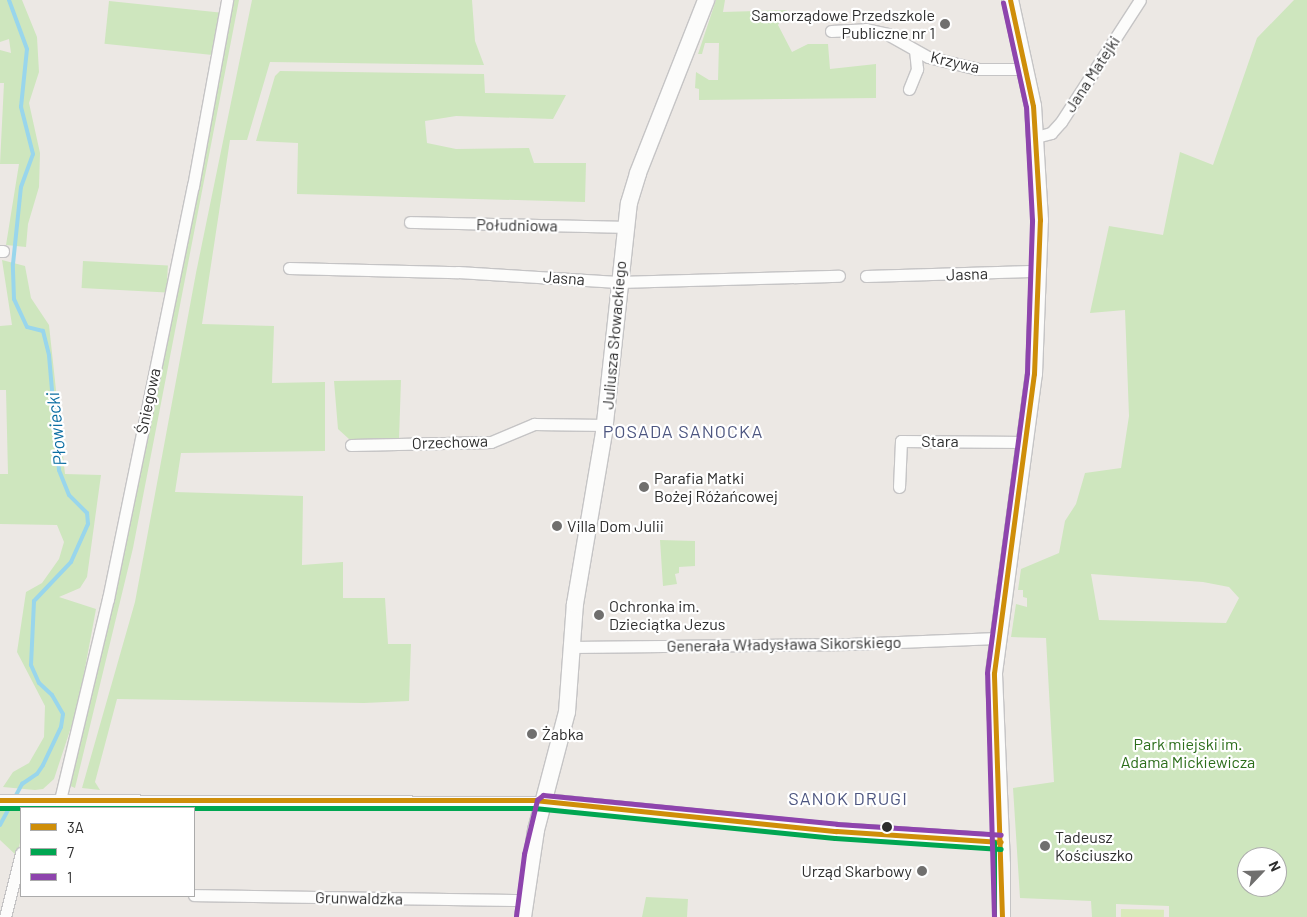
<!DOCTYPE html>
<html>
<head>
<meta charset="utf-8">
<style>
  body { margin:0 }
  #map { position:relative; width:1307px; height:917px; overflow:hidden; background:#ece8e4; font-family:Barlow,sans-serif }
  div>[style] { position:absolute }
  .green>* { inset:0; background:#cee6be; transform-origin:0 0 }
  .pitch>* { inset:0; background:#d9eabb; transform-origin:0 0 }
  .stream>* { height:4px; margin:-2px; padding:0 2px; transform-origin:2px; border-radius:2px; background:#99d6ec }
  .roads { filter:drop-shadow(1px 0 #c5c4c5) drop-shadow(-1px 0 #c5c4c5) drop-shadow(0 1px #c5c4c5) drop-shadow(0 -1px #c5c4c5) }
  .street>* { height:11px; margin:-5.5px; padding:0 5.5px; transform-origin:5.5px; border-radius:5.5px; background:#fcfcfb }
  .secondary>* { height:16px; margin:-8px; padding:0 8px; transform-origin:8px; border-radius:8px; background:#fcfcfb }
  .bus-1>* { height:5px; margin:-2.5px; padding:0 2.5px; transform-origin:2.5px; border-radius:2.5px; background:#cf8e09 }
  .bus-2>* { height:5px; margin:-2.5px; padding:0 2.5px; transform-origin:2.5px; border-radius:2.5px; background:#00a651 }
  .bus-3>* { height:5px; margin:-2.5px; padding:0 2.5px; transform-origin:2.5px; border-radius:2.5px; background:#8e44ad }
  .dots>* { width:14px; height:14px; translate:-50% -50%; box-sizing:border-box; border:2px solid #fff; border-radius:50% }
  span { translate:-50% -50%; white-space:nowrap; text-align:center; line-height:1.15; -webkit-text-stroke:4.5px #fff; paint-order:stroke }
  .poi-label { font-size:16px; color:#2e2e2e }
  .right { translate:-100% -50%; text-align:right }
  .left { translate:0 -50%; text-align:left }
  .street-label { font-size:16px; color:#2e2e2e }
  .park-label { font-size:16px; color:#2c6e1b }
  .water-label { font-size:18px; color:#0d6fa3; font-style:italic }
  .neighbourhood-label { font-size:18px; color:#4d5680; letter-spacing:1px }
  .legend { position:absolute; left:20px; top:807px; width:175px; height:90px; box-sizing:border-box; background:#fff; border:1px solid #ababab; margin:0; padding:6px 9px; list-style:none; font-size:15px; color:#2e2e2e }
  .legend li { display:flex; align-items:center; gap:10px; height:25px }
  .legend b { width:25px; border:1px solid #ababab }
  .north { position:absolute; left:1237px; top:847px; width:50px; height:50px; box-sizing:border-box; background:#fff; border:1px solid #ababab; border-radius:50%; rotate:66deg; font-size:14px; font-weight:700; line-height:20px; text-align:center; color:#2e2e2e }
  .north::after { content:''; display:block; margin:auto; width:18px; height:22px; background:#706f6e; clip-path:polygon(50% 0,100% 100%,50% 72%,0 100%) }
</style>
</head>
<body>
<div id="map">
  <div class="green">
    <div style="clip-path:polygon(0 0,22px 0,37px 37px,39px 72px,29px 103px,40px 153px,39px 187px,28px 224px,26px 247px,6px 245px,19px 164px,0 164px,4px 83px,0 83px,0 50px,11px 53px,9px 39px,0 42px)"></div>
    <div style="clip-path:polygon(232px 0,239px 0,133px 548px,75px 788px,66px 784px,83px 732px,124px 554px,201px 180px)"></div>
    <div style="clip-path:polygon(252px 0,472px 0,475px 41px,484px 65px,270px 62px,247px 140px,230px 140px,202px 324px,274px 326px,272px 383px,325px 382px,325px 451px,181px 453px,175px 492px,303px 496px,302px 565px,343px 562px,343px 598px,385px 598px,388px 644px,411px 644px,409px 701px,364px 703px,117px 699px,95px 782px,100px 790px,82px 788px,135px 602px,196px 273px)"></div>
    <div style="clip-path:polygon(716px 0,725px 0,723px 12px,787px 10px,778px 25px,792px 52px,808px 44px,828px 44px,830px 69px,876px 64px,876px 98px,699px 100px,699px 89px,695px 88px,696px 72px,709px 80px,718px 80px,719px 43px,705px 43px,702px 54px,698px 54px)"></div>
    <div style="clip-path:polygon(evenodd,1294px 0,1307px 0,1307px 917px,1169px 917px,1169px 906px,1116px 904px,1116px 917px,1092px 917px,1091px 901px,1020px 898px,1013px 788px,1054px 782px,1046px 638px,1011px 637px,1016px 604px,1027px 607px,1027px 598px,1023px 597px,1023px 590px,1018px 590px,1021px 569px,1059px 553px,1065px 521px,1076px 504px,1085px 473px,1121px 468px,1129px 416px,1125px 310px,1090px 313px,1109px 226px,1163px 235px,1180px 152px,1213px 165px,1257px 38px,1294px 0,1091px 574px,1203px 582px,1229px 587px,1239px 598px,1226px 623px,1099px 620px,1091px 574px,1294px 0,1247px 857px,1277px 857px,1277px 887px,1247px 887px,1247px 857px)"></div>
    <div style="left:109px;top:1px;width:111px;height:43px;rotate:6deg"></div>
    <div style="clip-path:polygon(280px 71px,484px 74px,485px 93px,566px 95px,553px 119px,456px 116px,425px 121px,427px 143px,456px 149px,529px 148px,534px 163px,586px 163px,585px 202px,297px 194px,298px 143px,256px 141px,275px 76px)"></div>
    <div style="clip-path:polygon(2px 260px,25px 266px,31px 298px,49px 325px,65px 474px,101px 475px,87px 577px,80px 588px,59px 597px,96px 609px,78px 706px,54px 779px,43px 789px,35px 790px,3px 787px,13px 772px,29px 763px,44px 737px,45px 706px,17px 652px,26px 592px,42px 583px,59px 559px,64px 542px,57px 525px,0 524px,0 474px,8px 474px,6px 390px,0 390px,0 326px,12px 325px)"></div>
    <div style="left:83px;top:261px;width:85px;height:27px;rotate:3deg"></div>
    <div style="clip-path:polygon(401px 380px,399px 439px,349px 439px,338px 429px,334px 381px)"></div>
    <div style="clip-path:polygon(660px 540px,695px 541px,695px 566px,679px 567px,679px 573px,675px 574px,677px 584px,663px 586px)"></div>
    <div style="clip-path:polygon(40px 806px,21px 808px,21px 838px,17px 856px,0 840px,0 808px)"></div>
    <div style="clip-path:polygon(646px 897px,688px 899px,687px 917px,642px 917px)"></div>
  </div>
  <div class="pitch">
    <div style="left:1121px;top:909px;width:43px;height:8px;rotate:1deg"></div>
  </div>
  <div class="stream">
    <div style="left:0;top:825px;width:47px;rotate:-61.8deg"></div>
    <div style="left:22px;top:784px;width:18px;rotate:-34deg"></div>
    <div style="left:37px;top:774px;width:11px;rotate:-56deg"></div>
    <div style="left:43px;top:765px;width:42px;rotate:-64.7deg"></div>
    <div style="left:61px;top:727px;width:13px;rotate:-81deg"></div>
    <div style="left:63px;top:714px;width:22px;rotate:-120deg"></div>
    <div style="left:52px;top:695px;width:18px;rotate:-137deg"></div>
    <div style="left:39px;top:683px;width:20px;rotate:-114deg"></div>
    <div style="left:31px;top:665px;width:64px;rotate:-87.3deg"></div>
    <div style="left:34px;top:601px;width:54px;rotate:-46.5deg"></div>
    <div style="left:71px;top:562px;width:42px;rotate:-65.9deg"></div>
    <div style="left:88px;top:524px;width:11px;rotate:-95deg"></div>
    <div style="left:87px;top:513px;width:25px;rotate:-135deg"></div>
    <div style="left:69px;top:495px;width:27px;rotate:-112deg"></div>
    <div style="left:59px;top:470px;width:115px;rotate:-95deg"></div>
    <div style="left:49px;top:355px;width:25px;rotate:-104deg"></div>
    <div style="left:43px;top:331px;width:16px;rotate:-166deg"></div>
    <div style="left:27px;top:327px;width:31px;rotate:-115deg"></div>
    <div style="left:14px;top:299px;width:35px;rotate:-92deg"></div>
    <div style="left:13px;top:264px;width:77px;rotate:-84.1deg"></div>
    <div style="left:21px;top:187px;width:35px;rotate:-70deg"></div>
    <div style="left:33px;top:154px;width:49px;rotate:-104.3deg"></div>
    <div style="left:21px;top:107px;width:58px;rotate:-84.1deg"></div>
    <div style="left:27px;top:49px;width:52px;rotate:-110.2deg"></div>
  </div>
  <div class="roads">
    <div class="street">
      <div style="left:831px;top:31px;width:35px;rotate:-3deg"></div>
      <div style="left:866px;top:29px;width:22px;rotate:13deg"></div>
      <div style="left:887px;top:34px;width:47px;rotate:29.3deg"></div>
      <div style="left:928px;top:57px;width:51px;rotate:13.5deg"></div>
      <div style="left:978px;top:69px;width:48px"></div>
      <div style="left:909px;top:89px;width:22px;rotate:-68deg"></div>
      <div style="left:917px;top:69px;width:18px;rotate:-96deg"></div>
      <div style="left:1036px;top:137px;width:16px;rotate:-15deg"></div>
      <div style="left:1051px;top:133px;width:15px;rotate:-48deg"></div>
      <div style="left:1061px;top:122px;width:145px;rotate:-57.1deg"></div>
      <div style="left:410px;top:222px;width:214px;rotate:1.3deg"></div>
      <div style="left:0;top:251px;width:3px"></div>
      <div style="left:289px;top:268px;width:169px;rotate:1.4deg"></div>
      <div style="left:458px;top:272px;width:160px;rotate:3.6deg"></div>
      <div style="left:618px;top:282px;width:221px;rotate:-1.6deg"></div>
      <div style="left:866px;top:276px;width:173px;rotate:-1.7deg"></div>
      <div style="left:351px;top:445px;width:140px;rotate:-1.2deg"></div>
      <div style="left:491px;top:442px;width:47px;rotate:-22.7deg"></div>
      <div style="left:534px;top:424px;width:71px;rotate:0.8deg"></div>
      <div style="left:899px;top:487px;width:46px;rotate:-87.5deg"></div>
      <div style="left:901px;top:441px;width:124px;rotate:0.5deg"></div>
      <div style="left:571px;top:647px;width:278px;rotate:-0.6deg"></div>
      <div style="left:849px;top:644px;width:148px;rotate:-2.3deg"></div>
      <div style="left:0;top:800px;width:544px;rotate:0.21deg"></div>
      <div style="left:60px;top:800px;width:207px;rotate:-76.6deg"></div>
      <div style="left:108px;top:599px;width:422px;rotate:-78.4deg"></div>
      <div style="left:193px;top:186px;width:189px;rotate:-79.6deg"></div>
      <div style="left:194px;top:895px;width:330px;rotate:0.9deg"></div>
      <div style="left:5px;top:917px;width:66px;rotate:-76deg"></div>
    </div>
    <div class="secondary">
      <div style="left:544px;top:802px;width:293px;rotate:5.7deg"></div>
      <div style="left:836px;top:831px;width:165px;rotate:3.8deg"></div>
      <div style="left:523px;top:917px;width:88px;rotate:-81.5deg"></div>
      <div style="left:536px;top:830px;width:122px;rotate:-75.3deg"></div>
      <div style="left:567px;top:712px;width:108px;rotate:-85.8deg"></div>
      <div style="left:575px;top:604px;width:174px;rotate:-80.4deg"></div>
      <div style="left:604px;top:432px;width:230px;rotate:-83.8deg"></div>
      <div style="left:629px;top:203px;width:31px;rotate:-73deg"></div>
      <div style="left:638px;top:173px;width:186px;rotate:-68.5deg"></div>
      <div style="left:1002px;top:917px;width:52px;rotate:-90deg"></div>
      <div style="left:1002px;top:865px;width:192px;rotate:-92.4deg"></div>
      <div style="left:994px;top:673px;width:302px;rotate:-82.4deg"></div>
      <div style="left:1034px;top:374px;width:154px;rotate:-87.8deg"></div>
      <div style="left:1040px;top:220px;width:114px;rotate:-93.5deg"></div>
      <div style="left:1033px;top:106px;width:108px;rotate:-102.2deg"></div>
    </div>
  </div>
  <div class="bus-1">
    <div style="left:0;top:800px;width:534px"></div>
    <div style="left:534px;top:800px;width:304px;rotate:5.9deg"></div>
    <div style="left:836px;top:831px;width:165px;rotate:3.8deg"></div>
    <div style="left:1002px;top:917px;width:244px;rotate:-91.9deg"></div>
    <div style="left:994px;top:673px;width:302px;rotate:-82.4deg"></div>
    <div style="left:1034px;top:374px;width:154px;rotate:-87.8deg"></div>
    <div style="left:1040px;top:220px;width:114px;rotate:-93.5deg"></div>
    <div style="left:1033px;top:106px;width:108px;rotate:-102.2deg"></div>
  </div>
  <div class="bus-2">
    <div style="left:0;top:808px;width:534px"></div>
    <div style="left:534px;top:808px;width:302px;rotate:5.7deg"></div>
    <div style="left:835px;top:838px;width:166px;rotate:3.8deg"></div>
    <div style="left:994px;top:842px;width:75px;rotate:90deg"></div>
  </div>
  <div class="bus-3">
    <div style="left:516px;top:916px;width:63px;rotate:-82.6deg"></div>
    <div style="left:524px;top:854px;width:56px;rotate:-76.5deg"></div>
    <div style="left:537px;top:800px;width:8px;rotate:-40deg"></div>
    <div style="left:543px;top:795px;width:295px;rotate:5.6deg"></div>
    <div style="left:837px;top:824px;width:164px;rotate:3.8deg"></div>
    <div style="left:994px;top:917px;width:244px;rotate:-91.6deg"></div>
    <div style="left:987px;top:673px;width:303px;rotate:-82.4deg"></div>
    <div style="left:1027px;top:373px;width:153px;rotate:-88.1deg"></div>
    <div style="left:1032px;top:220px;width:113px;rotate:-93deg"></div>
    <div style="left:1026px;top:107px;width:107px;rotate:-102.4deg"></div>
  </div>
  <div class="dots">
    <div style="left:945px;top:24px;background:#706f6e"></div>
    <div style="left:644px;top:487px;background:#706f6e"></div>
    <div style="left:557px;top:526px;background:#706f6e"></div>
    <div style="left:599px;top:615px;background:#706f6e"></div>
    <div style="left:532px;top:734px;background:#706f6e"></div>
    <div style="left:887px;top:827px;background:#2e2e2e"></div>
    <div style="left:1045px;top:846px;background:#706f6e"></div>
    <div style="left:922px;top:871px;background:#706f6e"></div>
  </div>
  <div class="poi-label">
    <span class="right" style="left:935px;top:24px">Samorządowe Przedszkole<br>Publiczne nr 1</span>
    <span class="left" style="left:654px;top:487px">Parafia Matki<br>Bożej Różańcowej</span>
    <span class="left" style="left:567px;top:526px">Villa Dom Julii</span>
    <span class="left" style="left:609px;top:615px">Ochronka im.<br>Dzieciątka Jezus</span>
    <span class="left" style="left:542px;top:734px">Żabka</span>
    <span class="left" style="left:1055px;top:846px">Tadeusz<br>Kościuszko</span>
    <span class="right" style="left:912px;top:871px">Urząd Skarbowy</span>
  </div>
  <div class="street-label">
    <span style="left:955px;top:62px;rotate:13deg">Krzywa</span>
    <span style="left:1092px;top:74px;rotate:-57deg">Jana Matejki</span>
    <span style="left:517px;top:225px;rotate:1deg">Południowa</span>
    <span style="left:967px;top:274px;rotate:-2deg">Jasna</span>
    <span style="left:564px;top:278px;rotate:4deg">Jasna</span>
    <span style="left:614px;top:335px;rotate:-85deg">Juliusza Słowackiego</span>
    <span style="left:148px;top:401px;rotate:-78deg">Śniegowa</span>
    <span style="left:940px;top:441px">Stara</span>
    <span style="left:450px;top:442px;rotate:-2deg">Orzechowa</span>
    <span style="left:784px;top:644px;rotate:-1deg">Generała Władysława Sikorskiego</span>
    <span style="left:359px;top:898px;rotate:1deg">Grunwaldzka</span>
  </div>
  <div class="park-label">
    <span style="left:1188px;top:753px">Park miejski im.<br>Adama Mickiewicza</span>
  </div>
  <div class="water-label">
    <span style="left:56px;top:429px;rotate:-96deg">Płowiecki</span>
  </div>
  <div class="neighbourhood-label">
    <span style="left:683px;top:431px">POSADA SANOCKA</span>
    <span style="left:848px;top:798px">SANOK DRUGI</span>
  </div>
  <ul class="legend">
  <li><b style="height:6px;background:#cf8e09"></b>3A</li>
  <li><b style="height:6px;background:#00a651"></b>7</li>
  <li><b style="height:6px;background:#8e44ad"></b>1</li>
  </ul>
  <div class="north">N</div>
</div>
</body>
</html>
